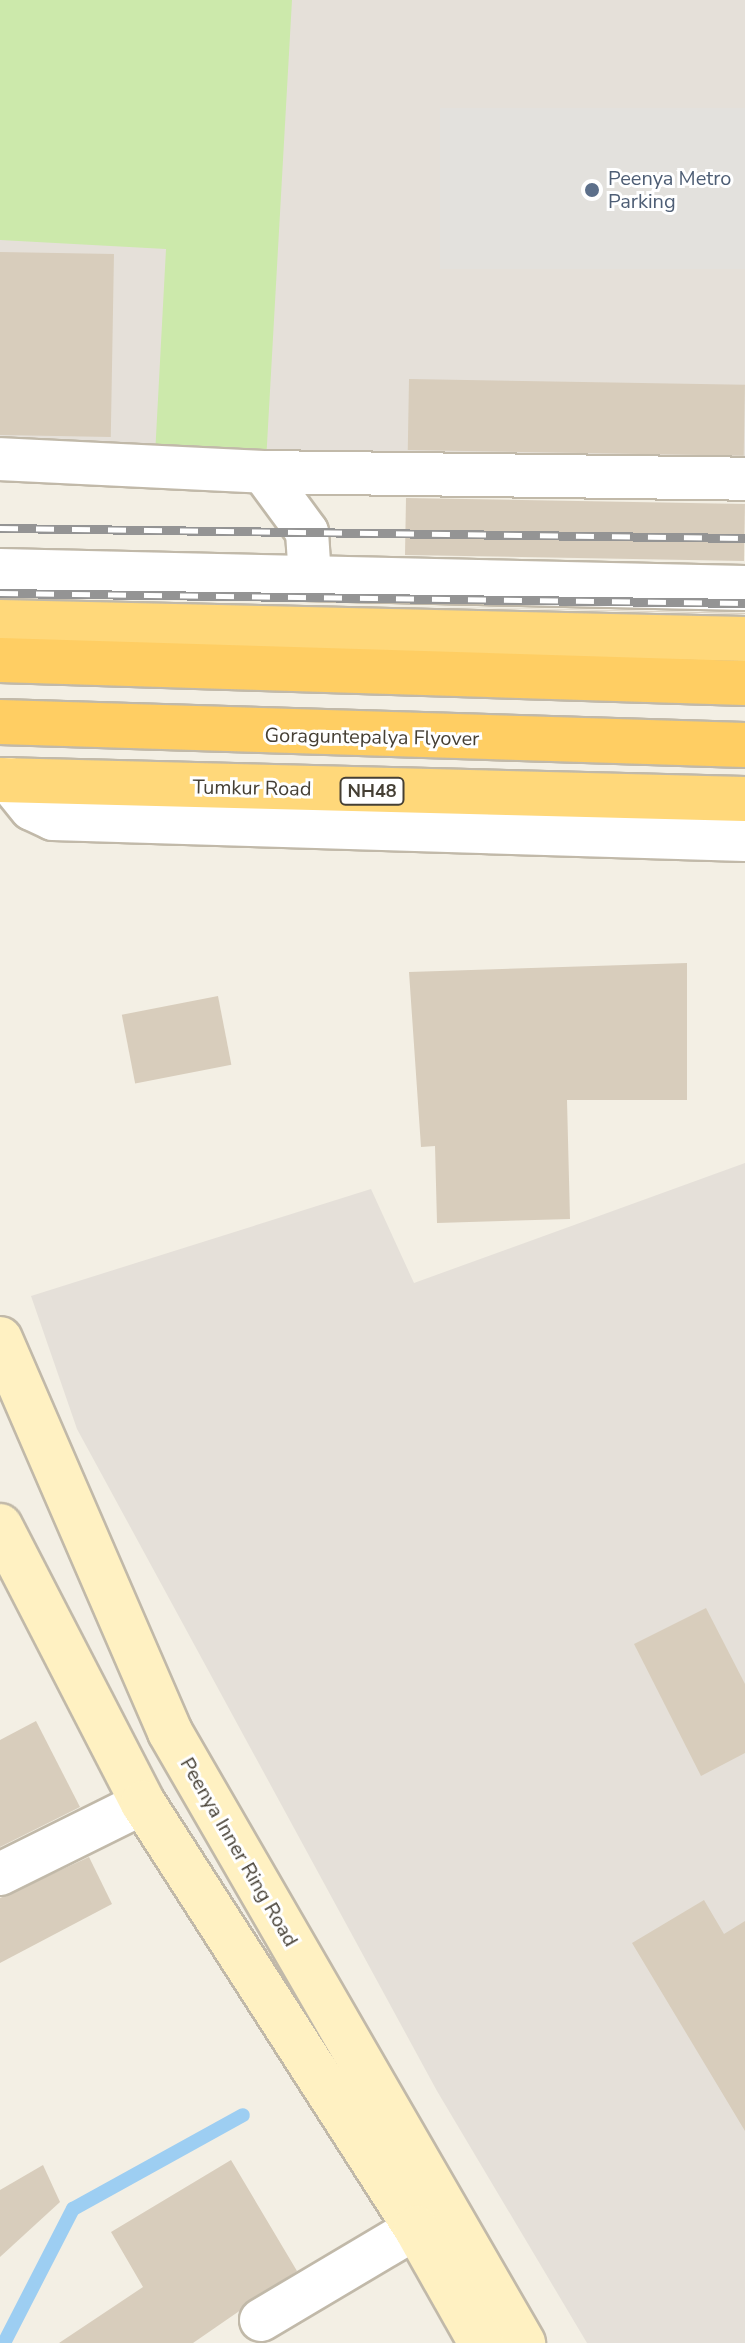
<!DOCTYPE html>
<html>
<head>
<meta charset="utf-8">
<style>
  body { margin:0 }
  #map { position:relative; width:745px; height:2343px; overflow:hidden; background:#f3efe4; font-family:"Nunito Sans",sans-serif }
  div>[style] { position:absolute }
  .industrial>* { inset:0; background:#e5e0d9; transform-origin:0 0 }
  .green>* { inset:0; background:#cce9ab }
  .parking>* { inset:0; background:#e3e1dd; transform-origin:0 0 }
  .stream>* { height:14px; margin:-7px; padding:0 7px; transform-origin:7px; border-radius:7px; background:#9dcef2 }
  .building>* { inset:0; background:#d8cdbc; transform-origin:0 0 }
  .roads { filter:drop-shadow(2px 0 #c1b9a9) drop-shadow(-2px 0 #c1b9a9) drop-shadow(0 2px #c1b9a9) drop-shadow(0 -2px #c1b9a9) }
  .minor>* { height:42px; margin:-21px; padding:0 21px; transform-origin:21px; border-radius:21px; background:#fff }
  .tertiary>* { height:44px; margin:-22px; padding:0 22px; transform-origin:22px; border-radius:22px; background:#fff }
  .secondary>* { height:44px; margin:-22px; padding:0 22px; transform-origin:22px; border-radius:22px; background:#fff1c2 }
  .trunk>* { height:44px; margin:-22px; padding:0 22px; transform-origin:22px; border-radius:22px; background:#ffd87a }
  .motorway>* { height:44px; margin:-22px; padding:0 22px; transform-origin:22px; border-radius:22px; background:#ffce63 }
  .rail>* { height:9px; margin-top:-4.5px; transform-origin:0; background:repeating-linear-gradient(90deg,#fff 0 18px,#949494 0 36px); box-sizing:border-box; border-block:2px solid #949494 }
  .dots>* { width:22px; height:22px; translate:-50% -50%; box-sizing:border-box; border:4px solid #fff; border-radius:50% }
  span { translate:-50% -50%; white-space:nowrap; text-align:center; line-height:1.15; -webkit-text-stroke:6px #fff; paint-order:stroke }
  .shield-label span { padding:2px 6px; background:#fff; border:2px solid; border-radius:6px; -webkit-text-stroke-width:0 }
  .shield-label { font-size:18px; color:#453f34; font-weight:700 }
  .service-label { font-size:20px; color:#4e5e75 }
  .left { translate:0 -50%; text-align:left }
  .street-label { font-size:20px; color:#453f34 }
</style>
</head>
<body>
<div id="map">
  <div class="industrial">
    <div style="left:0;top:0;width:745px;height:460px"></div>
    <div style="clip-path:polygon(745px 1163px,745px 2343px,587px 2343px,437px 2091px,77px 1429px,31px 1296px,371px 1189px,414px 1283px)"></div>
  </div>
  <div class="green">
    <div style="clip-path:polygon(0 0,292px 0,265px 480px,154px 474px,166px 249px,0 240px)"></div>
  </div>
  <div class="parking">
    <div style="left:440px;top:108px;width:305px;height:161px"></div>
  </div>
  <div class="stream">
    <div style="left:4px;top:2343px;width:151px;rotate:-62.8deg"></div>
    <div style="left:73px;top:2209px;width:194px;rotate:-28.9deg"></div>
  </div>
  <div class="building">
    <div style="left:0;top:252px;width:114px;height:183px;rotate:1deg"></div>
    <div style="left:409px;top:379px;width:336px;height:71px;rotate:1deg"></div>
    <div style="left:406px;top:498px;width:339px;height:57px;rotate:1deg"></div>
    <div style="clip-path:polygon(403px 606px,745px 613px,745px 614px)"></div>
    <div style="clip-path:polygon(687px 963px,687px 1100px,567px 1100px,570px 1219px,437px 1223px,435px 1146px,421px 1147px,409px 972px)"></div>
    <div style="left:218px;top:996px;width:70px;height:98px;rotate:79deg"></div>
    <div style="clip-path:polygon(706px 1608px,745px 1684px,745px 1753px,701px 1776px,634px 1644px)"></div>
    <div style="clip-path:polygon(36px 1721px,80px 1807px,0 1847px,0 1740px)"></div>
    <div style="clip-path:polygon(89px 1857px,112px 1904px,0 1963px,0 1898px)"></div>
    <div style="clip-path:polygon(704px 1900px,724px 1934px,745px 1921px,745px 2131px,632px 1943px)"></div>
    <div style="clip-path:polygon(231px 2160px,297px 2271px,193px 2343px,59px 2343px,143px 2287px,111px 2232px)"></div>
    <div style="clip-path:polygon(43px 2165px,60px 2202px,0 2257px,0 2190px)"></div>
  </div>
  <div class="roads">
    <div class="minor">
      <div style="left:0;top:459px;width:263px;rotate:2.8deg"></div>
      <div style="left:263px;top:472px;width:74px;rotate:53.7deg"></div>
      <div style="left:307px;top:532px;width:47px;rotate:86.3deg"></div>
      <div style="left:263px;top:472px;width:482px;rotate:0.8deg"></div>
      <div style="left:0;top:1874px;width:160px;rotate:-26.4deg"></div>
      <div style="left:261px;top:2320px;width:180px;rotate:-30.7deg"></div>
    </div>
    <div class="tertiary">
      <div style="left:0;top:571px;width:745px;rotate:1.31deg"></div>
      <div style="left:9px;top:780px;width:36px;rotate:51deg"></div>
      <div style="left:32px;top:808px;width:23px;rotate:25deg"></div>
      <div style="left:53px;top:818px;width:692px;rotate:1.74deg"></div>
    </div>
    <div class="secondary">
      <div style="left:0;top:1339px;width:428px;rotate:66.6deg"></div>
      <div style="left:170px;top:1732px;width:706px;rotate:59.98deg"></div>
      <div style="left:0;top:1526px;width:312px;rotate:62.7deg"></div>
      <div style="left:143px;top:1803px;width:505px;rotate:57.29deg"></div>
      <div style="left:416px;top:2228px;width:132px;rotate:60.5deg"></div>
    </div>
    <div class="trunk">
      <div style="left:0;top:622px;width:745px;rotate:1.31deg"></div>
      <div style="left:0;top:780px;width:745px;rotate:1.46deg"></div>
    </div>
    <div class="motorway">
      <div style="left:0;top:660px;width:745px;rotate:1.77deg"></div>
      <div style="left:0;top:722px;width:745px;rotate:1.77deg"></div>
    </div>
  </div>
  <div class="rail">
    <div style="left:0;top:528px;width:745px;rotate:0.77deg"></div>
    <div style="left:0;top:593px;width:745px;rotate:0.77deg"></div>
  </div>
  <div class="dots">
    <div style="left:592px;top:190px;background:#5c6f8a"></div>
  </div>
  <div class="shield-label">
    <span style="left:372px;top:791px">NH48</span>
  </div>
  <div class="service-label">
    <span class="left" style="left:608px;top:190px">Peenya Metro<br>Parking</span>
  </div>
  <div class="street-label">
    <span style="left:372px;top:737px;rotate:1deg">Goraguntepalya Flyover</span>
    <span style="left:252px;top:788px;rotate:1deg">Tumkur Road</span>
    <span style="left:239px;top:1852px;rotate:60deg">Peenya Inner Ring Road</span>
  </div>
</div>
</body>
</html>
